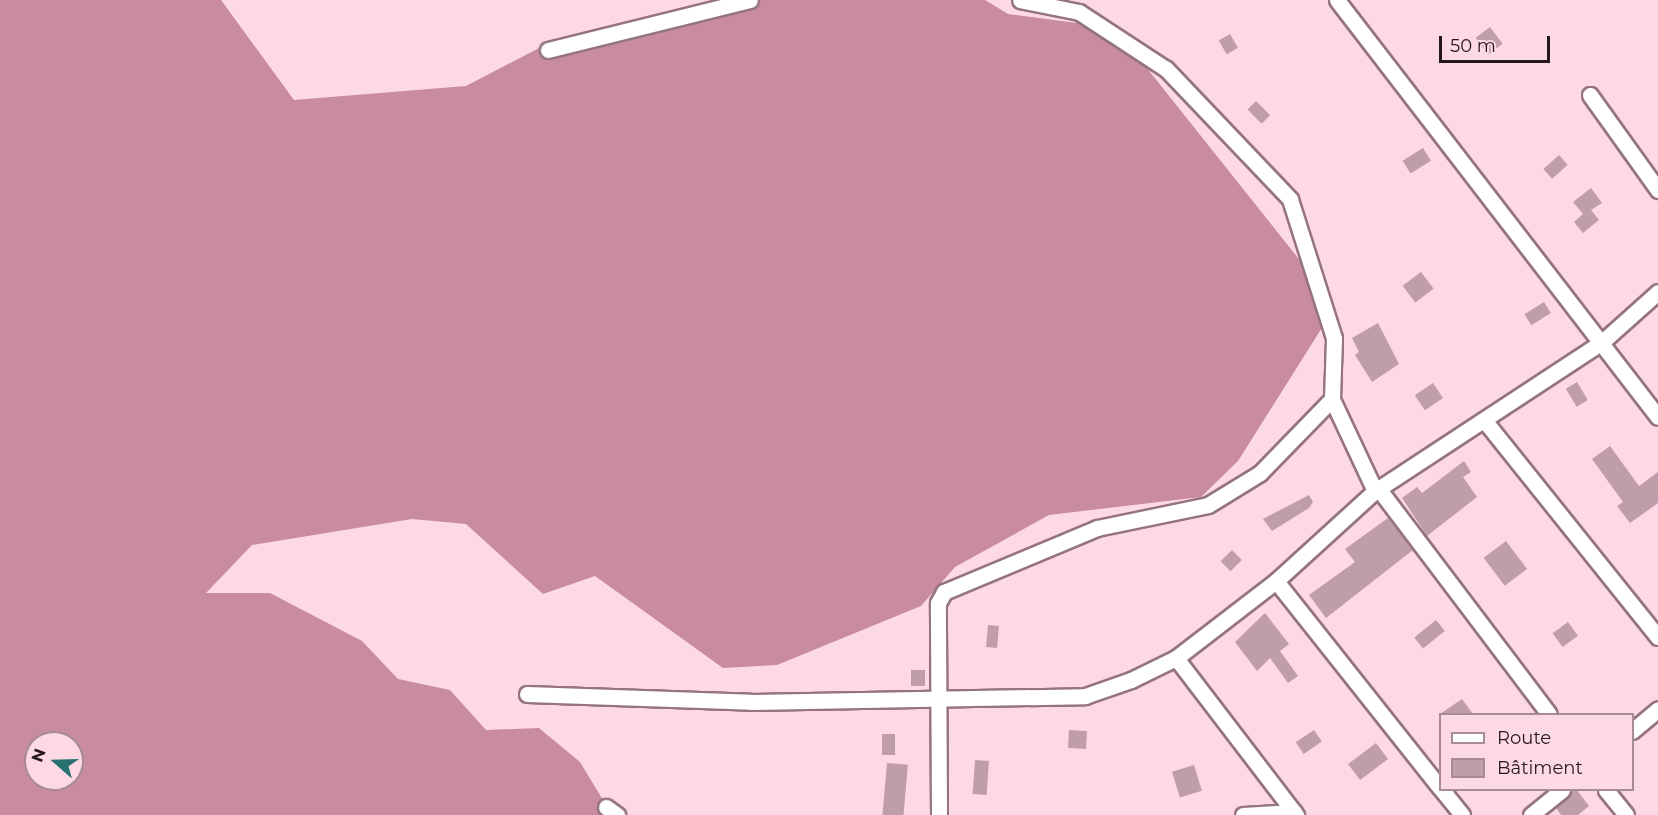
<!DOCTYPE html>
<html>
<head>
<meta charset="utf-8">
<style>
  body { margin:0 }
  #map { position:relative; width:1658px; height:815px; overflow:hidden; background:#fdd8e5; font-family:Montserrat,sans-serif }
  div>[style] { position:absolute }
  .forest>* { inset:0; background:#c98ba2 }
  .building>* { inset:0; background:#bf9da9; transform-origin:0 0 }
  .roads { filter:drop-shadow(2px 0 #95747f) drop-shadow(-2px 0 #95747f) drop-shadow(0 2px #95747f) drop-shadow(0 -2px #95747f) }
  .minor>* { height:15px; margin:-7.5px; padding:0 7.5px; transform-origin:7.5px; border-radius:7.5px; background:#fff }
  span { translate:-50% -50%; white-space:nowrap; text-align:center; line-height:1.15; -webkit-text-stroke:6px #fdd8e5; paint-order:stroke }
  .legend { position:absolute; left:1439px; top:713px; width:195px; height:78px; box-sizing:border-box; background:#fdd8e5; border:2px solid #a78b95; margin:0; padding:8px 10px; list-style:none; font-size:18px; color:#25181d }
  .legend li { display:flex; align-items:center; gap:12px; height:30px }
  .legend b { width:30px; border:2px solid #a78b95 }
  .north { position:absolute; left:24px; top:731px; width:60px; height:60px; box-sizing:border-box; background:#fdd8e5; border:2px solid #a78b95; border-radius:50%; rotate:290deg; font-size:16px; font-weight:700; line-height:24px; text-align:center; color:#25181d }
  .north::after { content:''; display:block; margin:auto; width:21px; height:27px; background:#27716e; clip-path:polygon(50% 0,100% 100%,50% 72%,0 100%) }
  .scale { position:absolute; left:1439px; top:36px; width:111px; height:27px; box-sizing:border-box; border:3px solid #25181d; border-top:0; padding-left:8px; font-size:18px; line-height:21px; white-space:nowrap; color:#25181d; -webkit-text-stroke:4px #fdd8e5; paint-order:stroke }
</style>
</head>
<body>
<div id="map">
  <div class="forest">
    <div style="clip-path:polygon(evenodd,0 0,221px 0,294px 100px,466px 86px,539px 48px,729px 0,985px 0,1008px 14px,1115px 28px,1310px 273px,1325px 323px,1238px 461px,1201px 497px,1049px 515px,955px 567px,921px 606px,777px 665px,723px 668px,595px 576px,543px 594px,466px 524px,412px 519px,252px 545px,206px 593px,270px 593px,362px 641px,398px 679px,450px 690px,486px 730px,539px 728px,580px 762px,612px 815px,0 815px,0 0,36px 743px,72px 743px,72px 779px,36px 779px,36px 743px)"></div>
  </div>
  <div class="building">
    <div style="left:1490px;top:27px;width:21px;height:18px;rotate:53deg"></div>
    <div style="left:1230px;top:34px;width:16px;height:13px;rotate:60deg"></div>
    <div style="left:1256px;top:101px;width:20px;height:12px;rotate:45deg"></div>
    <div style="left:1423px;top:148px;width:15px;height:24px;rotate:58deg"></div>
    <div style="left:1559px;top:155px;width:13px;height:21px;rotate:48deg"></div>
    <div style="clip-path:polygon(1591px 188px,1602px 203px,1591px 210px,1599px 220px,1583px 233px,1574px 222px,1583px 214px,1573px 202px)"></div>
    <div style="left:1421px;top:272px;width:21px;height:23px;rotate:53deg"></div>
    <div style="left:1544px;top:302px;width:13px;height:23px;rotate:58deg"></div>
    <div style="clip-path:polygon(1378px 323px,1399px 364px,1372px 382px,1355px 355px,1359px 352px,1352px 338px)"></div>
    <div style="left:1577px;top:382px;width:21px;height:13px;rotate:59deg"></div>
    <div style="left:1433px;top:383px;width:18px;height:22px;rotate:56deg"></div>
    <div style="clip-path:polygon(1610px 446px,1639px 486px,1658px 472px,1658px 503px,1630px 523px,1617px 506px,1623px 502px,1592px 459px)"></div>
    <div style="clip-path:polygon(1464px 461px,1471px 472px,1463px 477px,1477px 497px,1427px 536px,1402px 498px,1417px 487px,1422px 493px)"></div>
    <div style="clip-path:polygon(1309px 495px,1313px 502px,1309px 508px,1272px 531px,1263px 519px)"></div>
    <div style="clip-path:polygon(1388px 518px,1413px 550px,1326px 618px,1309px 595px,1355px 562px,1345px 549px)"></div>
    <div style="left:1506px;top:541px;width:35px;height:28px;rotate:53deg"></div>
    <div style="left:1232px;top:550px;width:14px;height:16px;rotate:45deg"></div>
    <div style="clip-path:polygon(1265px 613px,1289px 644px,1280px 651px,1298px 676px,1288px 683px,1270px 658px,1257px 671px,1235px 642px)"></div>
    <div style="left:1436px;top:620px;width:14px;height:28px;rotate:51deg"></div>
    <div style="left:1568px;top:622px;width:17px;height:19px;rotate:54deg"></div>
    <div style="left:988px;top:625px;width:11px;height:22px;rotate:5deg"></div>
    <div style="left:911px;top:670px;width:14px;height:16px"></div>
    <div style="clip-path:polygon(1462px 699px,1473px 714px,1440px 714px)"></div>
    <div style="left:1069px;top:730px;width:18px;height:18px;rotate:3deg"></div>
    <div style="left:1314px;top:730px;width:14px;height:22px;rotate:56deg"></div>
    <div style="left:882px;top:734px;width:13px;height:21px"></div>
    <div style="left:1376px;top:743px;width:20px;height:35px;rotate:53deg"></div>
    <div style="left:975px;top:760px;width:14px;height:34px;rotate:4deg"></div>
    <div style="left:887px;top:763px;width:21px;height:52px;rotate:5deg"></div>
    <div style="left:1194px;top:765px;width:27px;height:23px;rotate:73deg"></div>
    <div style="clip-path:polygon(1572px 789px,1576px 789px,1589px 806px,1578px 815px,1561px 815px,1556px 808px)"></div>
  </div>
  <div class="roads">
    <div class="minor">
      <div style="left:1337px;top:0;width:526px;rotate:52.41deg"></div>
      <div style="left:548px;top:50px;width:208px;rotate:-13.9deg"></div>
      <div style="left:1590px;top:95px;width:117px;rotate:54.4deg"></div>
      <div style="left:1484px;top:420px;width:278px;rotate:51.3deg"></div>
      <div style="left:1378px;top:488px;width:283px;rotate:52.9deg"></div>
      <div style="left:1375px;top:491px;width:272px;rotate:-33.3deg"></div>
      <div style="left:1602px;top:342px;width:75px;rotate:-41.8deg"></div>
      <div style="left:1276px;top:581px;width:264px;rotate:51.6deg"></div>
      <div style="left:1176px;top:658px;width:198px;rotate:52.6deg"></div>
      <div style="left:527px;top:694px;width:224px;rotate:2deg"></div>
      <div style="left:751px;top:702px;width:334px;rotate:-1deg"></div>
      <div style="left:1085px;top:696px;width:49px;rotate:-19.2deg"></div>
      <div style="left:1131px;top:680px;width:50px;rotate:-26.1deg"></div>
      <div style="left:1176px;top:658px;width:126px;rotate:-37.6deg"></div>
      <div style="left:1276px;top:581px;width:134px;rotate:-42.3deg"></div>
      <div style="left:1375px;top:491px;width:102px;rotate:-115.1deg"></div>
      <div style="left:1332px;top:399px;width:61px;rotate:-88.1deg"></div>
      <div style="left:1334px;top:338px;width:146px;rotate:-107.6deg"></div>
      <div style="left:1290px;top:199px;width:180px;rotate:-133.6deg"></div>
      <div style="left:1166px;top:69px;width:104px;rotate:-146.8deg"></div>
      <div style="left:1079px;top:12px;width:60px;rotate:-168.5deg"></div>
      <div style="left:1632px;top:731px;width:34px;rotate:-40deg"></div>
      <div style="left:1442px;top:790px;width:32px;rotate:51deg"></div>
      <div style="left:1606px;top:790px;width:32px;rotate:51deg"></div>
      <div style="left:606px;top:807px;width:14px;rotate:36deg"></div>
      <div style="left:939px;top:815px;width:212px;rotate:-90.3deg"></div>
      <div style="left:938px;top:603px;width:13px;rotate:-61deg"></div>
      <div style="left:944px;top:592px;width:166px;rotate:-22.7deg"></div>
      <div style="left:1097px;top:528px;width:113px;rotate:-11.7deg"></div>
      <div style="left:1208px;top:505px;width:61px;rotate:-31.6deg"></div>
      <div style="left:1260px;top:473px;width:103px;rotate:-45.8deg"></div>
      <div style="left:1243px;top:815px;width:51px;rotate:-3.4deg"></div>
      <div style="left:1531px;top:815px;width:40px;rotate:-39deg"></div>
    </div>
  </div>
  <ul class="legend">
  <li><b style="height:8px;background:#fff"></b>Route</li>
  <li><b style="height:16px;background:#bf9da9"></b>Bâtiment</li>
  </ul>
  <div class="north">N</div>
  <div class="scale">50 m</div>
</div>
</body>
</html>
